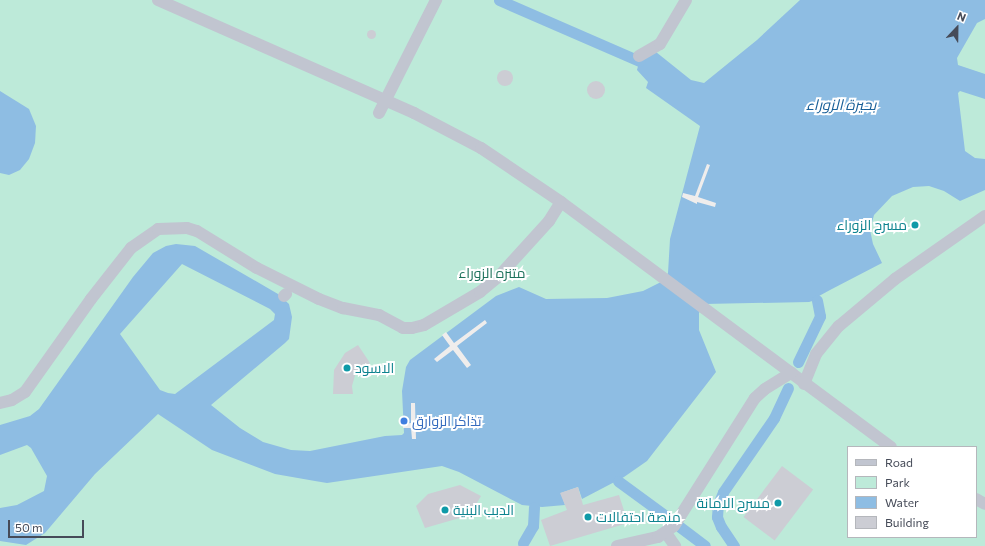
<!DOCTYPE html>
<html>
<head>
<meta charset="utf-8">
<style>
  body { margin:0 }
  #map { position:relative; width:985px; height:546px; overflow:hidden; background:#efedec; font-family:Commissioner,Cairo,sans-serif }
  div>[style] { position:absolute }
  .green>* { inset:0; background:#bdead9 }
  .water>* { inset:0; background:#8ebde3 }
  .pier>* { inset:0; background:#efedec }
  .canal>* { height:11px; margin:-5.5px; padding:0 5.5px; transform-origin:5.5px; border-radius:5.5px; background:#8ebde3 }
  .building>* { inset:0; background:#cccdd4; transform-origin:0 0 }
  .round { border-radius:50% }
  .street>* { height:12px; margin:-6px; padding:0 6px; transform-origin:6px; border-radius:6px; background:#c1c5d0 }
  .dots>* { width:11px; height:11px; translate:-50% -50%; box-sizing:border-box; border:2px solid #fff; border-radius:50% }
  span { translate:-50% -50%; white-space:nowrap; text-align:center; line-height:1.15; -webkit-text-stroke:4px #fff; paint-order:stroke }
  .culture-label { font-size:14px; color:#0d838f }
  .right { translate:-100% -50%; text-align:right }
  .left { translate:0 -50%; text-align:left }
  .park-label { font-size:14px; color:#1e725c }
  .shop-label { font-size:14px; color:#366cbe }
  .water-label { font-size:15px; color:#185f98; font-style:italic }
  .legend { position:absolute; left:847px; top:446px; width:130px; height:92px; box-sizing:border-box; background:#fff; border:1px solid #b5b7bc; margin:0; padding:5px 7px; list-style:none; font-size:12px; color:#464b58 }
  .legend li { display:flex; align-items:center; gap:8px; height:20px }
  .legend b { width:20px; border:1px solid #b5b7bc }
  .north { position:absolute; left:937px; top:8px; width:40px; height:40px; -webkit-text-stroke:3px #fff; paint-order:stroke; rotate:22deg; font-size:11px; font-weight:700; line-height:16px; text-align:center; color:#464b58 }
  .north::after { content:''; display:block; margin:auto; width:14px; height:18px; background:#464b58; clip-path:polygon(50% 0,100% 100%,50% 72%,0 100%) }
  .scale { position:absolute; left:8px; top:520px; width:76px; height:18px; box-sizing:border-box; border:2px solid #464b58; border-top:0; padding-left:5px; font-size:12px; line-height:14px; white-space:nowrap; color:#464b58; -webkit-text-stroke:3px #fff; paint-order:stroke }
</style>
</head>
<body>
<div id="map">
  <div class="green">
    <div style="clip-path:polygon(evenodd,0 0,985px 0,985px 546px,0 546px,0 0,848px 447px,976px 447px,976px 537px,848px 537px,848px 447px)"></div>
  </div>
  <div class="water">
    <div style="clip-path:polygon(evenodd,800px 0,985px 0,985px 19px,977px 23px,957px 58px,958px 65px,985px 74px,985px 99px,960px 91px,958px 93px,965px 151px,975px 158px,985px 159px,985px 190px,960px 201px,944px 191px,929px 186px,913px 187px,892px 196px,874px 215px,870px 230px,873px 244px,882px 263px,830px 290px,819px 296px,819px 299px,809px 302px,704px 304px,699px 313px,699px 330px,716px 372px,647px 461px,624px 477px,582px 499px,578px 487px,561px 493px,565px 505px,542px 507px,522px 505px,459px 472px,442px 466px,327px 483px,315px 481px,275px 474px,212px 450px,158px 414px,95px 474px,45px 533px,26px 545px,0 541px,0 508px,17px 505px,44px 491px,47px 476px,31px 448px,27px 445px,0 455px,0 425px,30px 416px,39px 409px,133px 277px,153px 253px,166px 246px,176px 244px,195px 246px,278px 294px,289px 304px,292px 317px,289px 339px,285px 343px,211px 405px,240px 428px,263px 442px,291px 450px,310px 451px,385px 436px,402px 435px,404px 433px,402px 391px,406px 367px,410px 360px,496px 296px,519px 287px,546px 299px,607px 298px,643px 291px,663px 281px,668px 273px,670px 239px,700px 126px,646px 88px,648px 82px,637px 70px,640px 58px,656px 52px,691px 80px,704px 83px,757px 40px,800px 0,182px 264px,270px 309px,275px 314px,274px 320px,175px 394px,168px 393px,160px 390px,120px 334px,182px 264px)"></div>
    <div style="clip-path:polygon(0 91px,29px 109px,36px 126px,35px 143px,29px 159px,20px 170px,9px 175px,0 173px)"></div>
  </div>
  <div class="pier">
    <div style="clip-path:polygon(707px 164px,710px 165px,698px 197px,716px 203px,715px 207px,697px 202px,697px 204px,682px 197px,683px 193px,695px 196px)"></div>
    <div style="clip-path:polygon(485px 320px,487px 323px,457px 346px,471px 365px,467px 368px,453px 350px,437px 362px,434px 359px,450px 346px,442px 335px,446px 332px,454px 343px)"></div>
    <div style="clip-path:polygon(411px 403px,415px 403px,416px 439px,412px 439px,411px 428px,403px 428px,403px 424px,411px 423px)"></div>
  </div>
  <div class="canal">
    <div style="left:499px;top:0;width:153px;rotate:23.5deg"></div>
    <div style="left:798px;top:362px;width:51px;rotate:-64.4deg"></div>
    <div style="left:820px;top:316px;width:16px;rotate:-101deg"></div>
    <div style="left:618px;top:481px;width:64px;rotate:36.2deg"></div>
    <div style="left:680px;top:527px;width:31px;rotate:37deg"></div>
    <div style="left:523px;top:543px;width:20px;rotate:-60deg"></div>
    <div style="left:533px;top:526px;width:19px;rotate:-87deg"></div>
    <div style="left:734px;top:546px;width:23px;rotate:-124deg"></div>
    <div style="left:721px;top:527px;width:11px;rotate:-112deg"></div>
    <div style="left:717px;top:517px;width:13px;rotate:-86deg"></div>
    <div style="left:718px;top:504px;width:13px;rotate:-67deg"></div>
    <div style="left:723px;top:492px;width:90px;rotate:-55.4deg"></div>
    <div style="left:774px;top:418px;width:33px;rotate:-65deg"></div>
  </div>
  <div class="building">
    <div class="round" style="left:366.5px;top:29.5px;width:9px;height:9px"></div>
    <div class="round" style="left:497px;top:70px;width:16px;height:16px"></div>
    <div class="round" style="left:587px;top:81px;width:18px;height:18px"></div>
    <div style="clip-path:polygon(358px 345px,370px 363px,356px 372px,352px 386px,353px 394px,333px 394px,334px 370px,345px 353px)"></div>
    <div style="left:782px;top:466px;width:39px;height:64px;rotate:37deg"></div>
    <div style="clip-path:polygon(460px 485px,481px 496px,470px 515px,425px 528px,416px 506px,428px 494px)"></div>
    <div style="clip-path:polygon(578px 487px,583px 505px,619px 495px,628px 523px,550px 546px,541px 520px,567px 510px,560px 493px)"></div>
  </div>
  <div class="street">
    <div style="left:158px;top:0;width:280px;rotate:23.8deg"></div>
    <div style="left:414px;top:113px;width:76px;rotate:27.6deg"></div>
    <div style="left:481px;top:148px;width:97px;rotate:34deg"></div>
    <div style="left:561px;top:202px;width:411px;rotate:36.6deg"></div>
    <div style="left:639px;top:56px;width:24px;rotate:-30deg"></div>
    <div style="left:660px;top:44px;width:51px;rotate:-59.4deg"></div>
    <div style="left:379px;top:113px;width:127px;rotate:-63.2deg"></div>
    <div style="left:284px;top:296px;width:3px;rotate:-45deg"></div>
    <div style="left:804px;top:384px;width:32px;rotate:-68deg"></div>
    <div style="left:816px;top:354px;width:36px;rotate:-51deg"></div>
    <div style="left:839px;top:326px;width:73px;rotate:-40deg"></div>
    <div style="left:895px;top:279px;width:110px;rotate:-35deg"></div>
    <div style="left:0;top:403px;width:12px;rotate:-14deg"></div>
    <div style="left:12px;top:400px;width:15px;rotate:-32deg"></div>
    <div style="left:25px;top:392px;width:114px;rotate:-54.6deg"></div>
    <div style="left:91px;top:299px;width:65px;rotate:-51.9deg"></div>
    <div style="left:131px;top:248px;width:33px;rotate:-35deg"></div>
    <div style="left:158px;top:229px;width:29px;rotate:-2deg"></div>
    <div style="left:187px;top:228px;width:10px;rotate:17deg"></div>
    <div style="left:197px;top:231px;width:70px;rotate:31.7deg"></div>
    <div style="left:257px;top:268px;width:69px;rotate:26.6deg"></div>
    <div style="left:319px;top:299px;width:26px;rotate:21deg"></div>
    <div style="left:343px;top:308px;width:37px;rotate:11deg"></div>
    <div style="left:379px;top:315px;width:27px;rotate:28deg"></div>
    <div style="left:403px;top:328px;width:9px"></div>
    <div style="left:412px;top:328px;width:12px;rotate:-14deg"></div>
    <div style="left:424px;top:325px;width:65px;rotate:-30.5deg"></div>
    <div style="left:480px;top:292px;width:26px;rotate:-40deg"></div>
    <div style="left:500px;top:275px;width:73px;rotate:-47.8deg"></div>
    <div style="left:549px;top:221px;width:22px;rotate:-58deg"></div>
    <div style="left:976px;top:499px;width:10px;rotate:29deg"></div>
    <div style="left:666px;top:533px;width:16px;rotate:55deg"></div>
    <div style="left:617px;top:546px;width:42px;rotate:-12.4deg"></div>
    <div style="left:658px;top:537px;width:19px;rotate:-35deg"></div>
    <div style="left:674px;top:526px;width:151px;rotate:-57.7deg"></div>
    <div style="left:755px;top:398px;width:13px;rotate:-42deg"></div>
    <div style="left:765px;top:389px;width:31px;rotate:-32deg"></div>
  </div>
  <div class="dots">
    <div style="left:915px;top:225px;background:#0f9aa8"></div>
    <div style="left:347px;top:368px;background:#0f9aa8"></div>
    <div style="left:404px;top:421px;background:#3f7fe0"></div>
    <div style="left:778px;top:503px;background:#0f9aa8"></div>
    <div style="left:445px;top:510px;background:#0f9aa8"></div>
    <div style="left:588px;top:517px;background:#0f9aa8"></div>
  </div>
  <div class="culture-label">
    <span class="right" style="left:907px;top:225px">مسرح الزوراء</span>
    <span class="left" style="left:355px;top:368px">الاسود</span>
    <span class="right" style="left:770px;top:503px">مسرح الامانة</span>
    <span class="left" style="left:453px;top:510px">الدبب البنية</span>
    <span class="left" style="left:596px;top:517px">منصة احتفالات</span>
  </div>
  <div class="park-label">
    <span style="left:492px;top:273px">متنزه الزوراء</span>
  </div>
  <div class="shop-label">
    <span class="left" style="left:412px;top:421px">تذاكر الزوارق</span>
  </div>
  <div class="water-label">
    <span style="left:841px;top:105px">بحيرة الزوراء</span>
  </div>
  <ul class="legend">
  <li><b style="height:5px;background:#c1c5d0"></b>Road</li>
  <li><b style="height:11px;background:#bdead9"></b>Park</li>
  <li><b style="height:11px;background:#8ebde3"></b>Water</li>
  <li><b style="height:11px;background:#cccdd4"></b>Building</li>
  </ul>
  <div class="north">N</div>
  <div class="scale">50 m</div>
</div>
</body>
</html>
